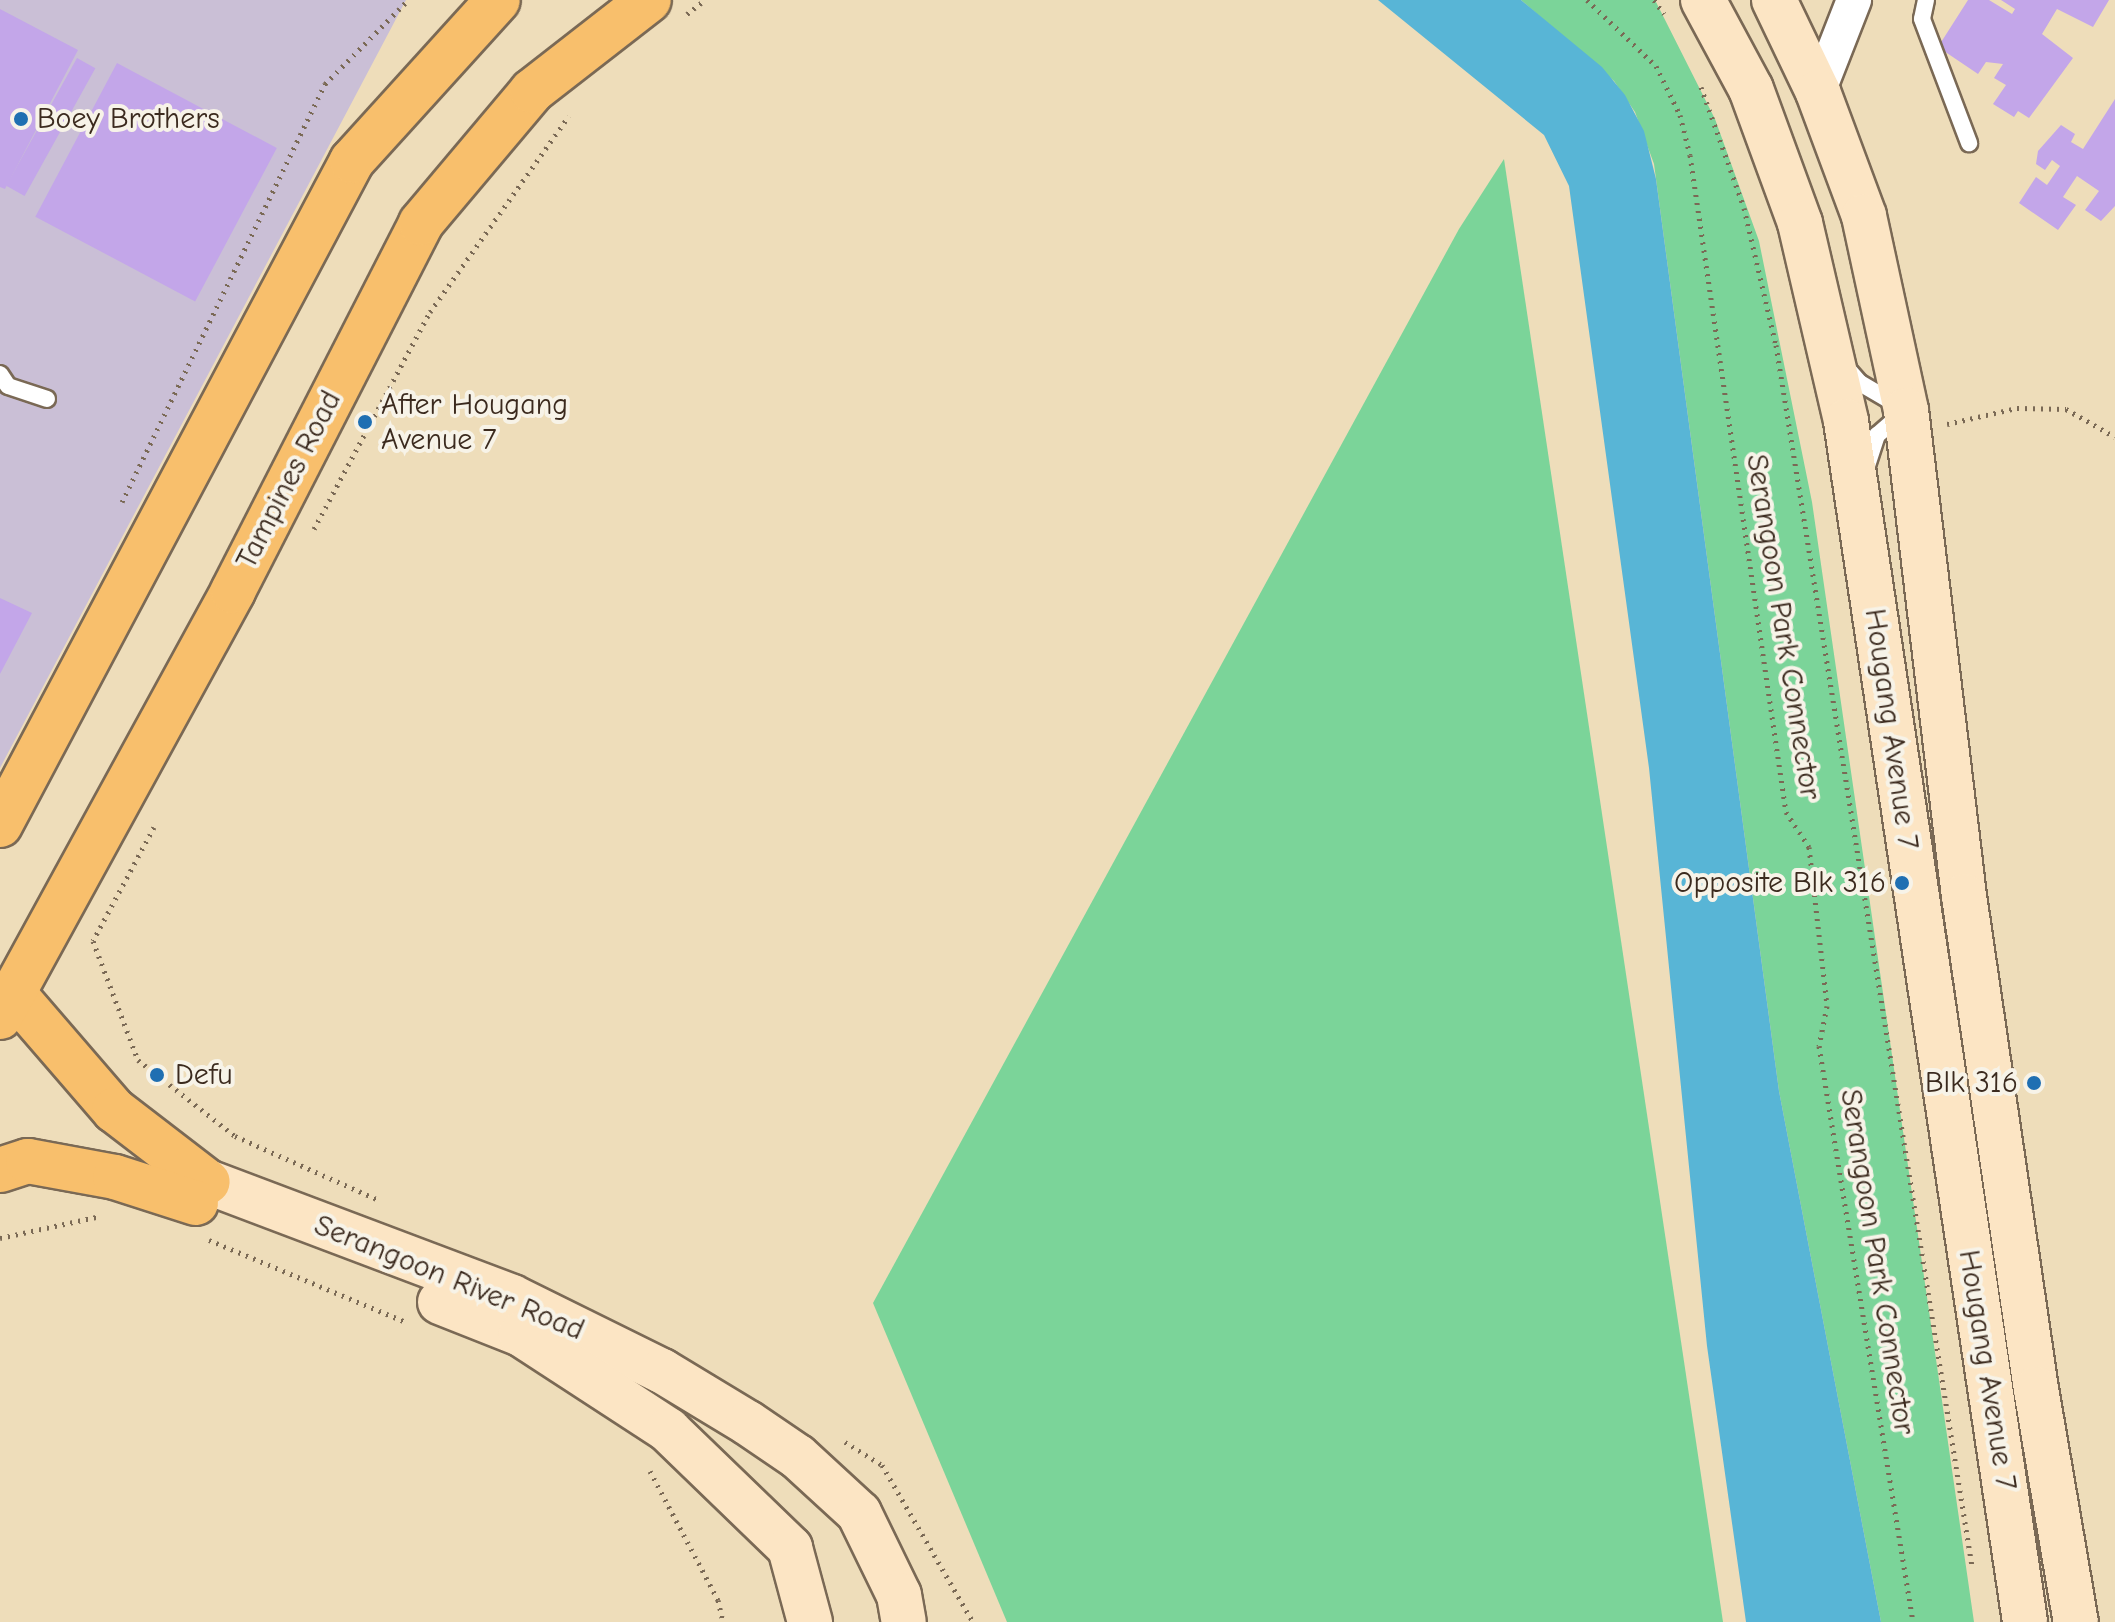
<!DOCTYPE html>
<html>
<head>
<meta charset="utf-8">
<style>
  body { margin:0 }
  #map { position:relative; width:2115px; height:1622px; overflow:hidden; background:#eeddba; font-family:"Comic Neue",sans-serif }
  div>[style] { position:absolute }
  .industrial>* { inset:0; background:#cabfd6 }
  .green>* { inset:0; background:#7bd499 }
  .water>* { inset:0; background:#58b5d6 }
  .building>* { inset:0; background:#c3a6e9; transform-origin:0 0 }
  .path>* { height:5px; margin-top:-2.5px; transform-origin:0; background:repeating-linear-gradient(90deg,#7a6955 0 2px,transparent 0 8px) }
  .roads { filter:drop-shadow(2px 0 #7a6955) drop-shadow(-2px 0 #7a6955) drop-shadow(0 2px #7a6955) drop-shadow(0 -2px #7a6955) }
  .lane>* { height:16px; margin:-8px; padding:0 8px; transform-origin:8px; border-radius:8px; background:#fff }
  .street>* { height:34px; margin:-17px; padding:0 17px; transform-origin:17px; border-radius:17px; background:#fff }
  .secondary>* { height:44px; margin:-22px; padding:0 22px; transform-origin:22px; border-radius:22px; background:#fce5c4 }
  .primary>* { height:44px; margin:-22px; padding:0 22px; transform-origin:22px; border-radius:22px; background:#f8bf6c }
  .dots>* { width:22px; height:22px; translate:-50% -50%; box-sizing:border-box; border:4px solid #f7f3e8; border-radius:50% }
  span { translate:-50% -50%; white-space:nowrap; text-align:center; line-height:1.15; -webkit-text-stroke:8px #f7f3e8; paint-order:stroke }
  .poi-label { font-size:30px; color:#3b2a1e }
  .left { translate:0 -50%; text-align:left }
  .right { translate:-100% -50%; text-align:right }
  .street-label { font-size:30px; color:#3b2a1e }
</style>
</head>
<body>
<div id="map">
  <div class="industrial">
    <div style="clip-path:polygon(0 0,406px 0,0 768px)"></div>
  </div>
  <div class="green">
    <div style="clip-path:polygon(1521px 0,1655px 0,1715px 119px,1759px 241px,1812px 502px,1974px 1622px,1881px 1622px,1779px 1091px,1654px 164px,1635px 112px,1614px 81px)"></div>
    <div style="clip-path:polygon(1504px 159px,1723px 1622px,1007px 1622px,873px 1303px,1459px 229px)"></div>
  </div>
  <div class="water">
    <div style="clip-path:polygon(1378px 0,1521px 0,1602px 67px,1625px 95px,1644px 131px,1656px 179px,1779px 1091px,1881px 1622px,1746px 1622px,1707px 1346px,1649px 768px,1569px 186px,1544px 135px)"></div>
  </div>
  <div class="building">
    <div style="clip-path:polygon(1968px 0,1989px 0,2012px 14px,2015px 9px,2001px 0,2109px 0,2093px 27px,2057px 9px,2042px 34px,2073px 58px,2029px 118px,2018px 111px,2014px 117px,1993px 104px,2006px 85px,1994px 78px,2003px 64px,1986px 62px,1978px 74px,1938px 47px)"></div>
    <div style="clip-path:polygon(0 9px,78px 50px,5px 189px,0 187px)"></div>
    <div style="left:77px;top:58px;width:21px;height:146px;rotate:29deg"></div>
    <div style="left:117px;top:63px;width:181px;height:174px;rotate:28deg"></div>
    <div style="clip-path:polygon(2115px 99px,2115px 206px,2101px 221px,2085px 210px,2099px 191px,2077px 176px,2063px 197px,2076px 205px,2058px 230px,2019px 203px,2036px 177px,2047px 185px,2060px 166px,2052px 160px,2045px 170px,2036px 164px,2038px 151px,2061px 125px,2075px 134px,2071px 142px,2083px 149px)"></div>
    <div style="clip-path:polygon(0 598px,32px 613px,0 674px)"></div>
  </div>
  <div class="path">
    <div style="left:1587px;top:0;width:95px;rotate:43.7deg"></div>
    <div style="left:1656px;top:66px;width:55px;rotate:63.9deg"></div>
    <div style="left:1680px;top:115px;width:41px;rotate:76deg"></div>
    <div style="left:1690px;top:155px;width:664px;rotate:81.69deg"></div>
    <div style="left:1786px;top:812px;width:42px;rotate:56.7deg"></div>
    <div style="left:1809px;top:847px;width:160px;rotate:83.5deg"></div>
    <div style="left:1827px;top:1006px;width:41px;rotate:101.3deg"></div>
    <div style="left:1819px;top:1046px;width:584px;rotate:80.73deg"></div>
    <div style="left:1654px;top:0;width:17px;rotate:54deg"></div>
    <div style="left:687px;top:14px;width:23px;rotate:-38deg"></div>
    <div style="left:1701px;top:87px;width:128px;rotate:70.4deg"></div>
    <div style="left:1744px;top:208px;width:141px;rotate:76.9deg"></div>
    <div style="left:1776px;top:345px;width:1237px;rotate:80.88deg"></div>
    <div style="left:1947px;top:424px;width:72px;rotate:-12.9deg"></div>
    <div style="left:2017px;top:408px;width:49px;rotate:1.2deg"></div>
    <div style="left:2066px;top:409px;width:56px;rotate:29.7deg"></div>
    <div style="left:122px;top:502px;width:465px;rotate:-64.1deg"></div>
    <div style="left:325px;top:84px;width:118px;rotate:-45.3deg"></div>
    <div style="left:314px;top:529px;width:246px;rotate:-61.9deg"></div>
    <div style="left:430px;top:312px;width:240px;rotate:-54.7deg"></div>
    <div style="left:154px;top:827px;width:129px;rotate:118.2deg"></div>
    <div style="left:93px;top:941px;width:127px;rotate:69.3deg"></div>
    <div style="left:138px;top:1060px;width:123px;rotate:38.1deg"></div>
    <div style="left:235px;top:1136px;width:158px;rotate:24deg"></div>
    <div style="left:0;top:1238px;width:103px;rotate:-12.3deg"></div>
    <div style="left:209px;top:1240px;width:213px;rotate:22.6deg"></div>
    <div style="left:845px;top:1442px;width:44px;rotate:31.9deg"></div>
    <div style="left:882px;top:1465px;width:181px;rotate:59.9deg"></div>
    <div style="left:650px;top:1471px;width:146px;rotate:62.2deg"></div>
    <div style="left:718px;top:1600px;width:23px;rotate:77deg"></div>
  </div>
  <div class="roads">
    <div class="lane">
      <div style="left:1926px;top:0;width:19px;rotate:102deg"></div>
      <div style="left:1922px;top:19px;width:133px;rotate:69.2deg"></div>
      <div style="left:1845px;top:366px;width:23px;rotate:49deg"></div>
      <div style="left:1860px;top:383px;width:53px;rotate:30.4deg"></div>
      <div style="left:1906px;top:410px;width:38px;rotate:139deg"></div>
      <div style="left:1877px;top:435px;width:35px;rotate:108deg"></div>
      <div style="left:0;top:374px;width:14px;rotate:56deg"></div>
      <div style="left:8px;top:386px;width:41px;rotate:18.4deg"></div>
    </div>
    <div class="street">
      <div style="left:1818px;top:92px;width:99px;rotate:-68.6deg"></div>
    </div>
    <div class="secondary">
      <div style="left:1703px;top:0;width:101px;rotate:61.7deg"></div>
      <div style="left:1751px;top:89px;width:143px;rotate:69.9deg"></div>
      <div style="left:1800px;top:223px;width:203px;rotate:76.9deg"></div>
      <div style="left:1846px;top:421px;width:1214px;rotate:81.52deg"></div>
      <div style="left:1774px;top:0;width:102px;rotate:64.4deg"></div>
      <div style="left:1818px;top:92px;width:132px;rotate:69.6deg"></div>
      <div style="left:1864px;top:216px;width:198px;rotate:77.8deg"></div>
      <div style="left:1906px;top:410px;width:489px;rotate:83.2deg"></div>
      <div style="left:1964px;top:896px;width:498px;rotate:81.7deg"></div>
      <div style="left:2036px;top:1389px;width:236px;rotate:80.3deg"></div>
      <div style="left:208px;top:1182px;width:325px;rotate:20.7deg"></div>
      <div style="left:512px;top:1297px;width:167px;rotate:26.3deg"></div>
      <div style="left:662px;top:1371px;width:100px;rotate:31.2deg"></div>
      <div style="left:748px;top:1423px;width:60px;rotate:34.2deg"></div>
      <div style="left:798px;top:1457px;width:83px;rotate:42.6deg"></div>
      <div style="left:859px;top:1513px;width:91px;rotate:64deg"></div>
      <div style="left:899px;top:1595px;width:27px;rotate:80deg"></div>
      <div style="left:440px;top:1302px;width:87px;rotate:21.6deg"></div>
      <div style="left:521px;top:1334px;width:176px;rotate:33.1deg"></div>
      <div style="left:668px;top:1430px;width:170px;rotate:44deg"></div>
      <div style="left:790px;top:1548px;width:77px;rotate:74.9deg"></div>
    </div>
    <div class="primary">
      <div style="left:0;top:825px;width:752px;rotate:-62.07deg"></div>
      <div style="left:352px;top:161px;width:217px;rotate:-47.8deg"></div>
      <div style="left:13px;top:993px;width:155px;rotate:49.2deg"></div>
      <div style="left:114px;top:1110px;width:118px;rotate:37.5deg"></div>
      <div style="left:0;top:1017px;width:486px;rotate:-61.3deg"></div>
      <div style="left:233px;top:591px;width:413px;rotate:-62.9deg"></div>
      <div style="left:421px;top:223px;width:172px;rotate:-49.9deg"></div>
      <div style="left:532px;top:91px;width:148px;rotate:-37.9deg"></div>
      <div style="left:0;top:1170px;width:29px;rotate:-18deg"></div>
      <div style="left:28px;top:1161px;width:88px;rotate:10.4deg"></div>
      <div style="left:115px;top:1177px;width:85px;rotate:17.8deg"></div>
    </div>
  </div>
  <div class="dots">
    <div style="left:21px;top:119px;background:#1f6fb2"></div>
    <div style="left:365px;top:422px;background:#1f6fb2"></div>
    <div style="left:1902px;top:883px;background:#1f6fb2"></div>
    <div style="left:157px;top:1075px;background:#1f6fb2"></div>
    <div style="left:2034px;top:1083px;background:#1f6fb2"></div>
  </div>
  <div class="poi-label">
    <span class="left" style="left:37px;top:119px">Boey Brothers</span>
    <span class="left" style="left:381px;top:422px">After Hougang<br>Avenue 7</span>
    <span class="right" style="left:1886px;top:883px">Opposite Blk 316</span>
    <span class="left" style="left:175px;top:1075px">Defu</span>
    <span class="right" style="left:2018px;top:1083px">Blk 316</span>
  </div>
  <div class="street-label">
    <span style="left:289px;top:480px;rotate:-63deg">Tampines Road</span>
    <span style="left:1783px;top:627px;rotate:81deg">Serangoon Park Connector</span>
    <span style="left:1891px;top:729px;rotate:82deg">Hougang Avenue 7</span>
    <span style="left:1877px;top:1262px;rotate:81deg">Serangoon Park Connector</span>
    <span style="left:449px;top:1278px;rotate:22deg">Serangoon River Road</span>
    <span style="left:1987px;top:1370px;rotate:81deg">Hougang Avenue 7</span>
  </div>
</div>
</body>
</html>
